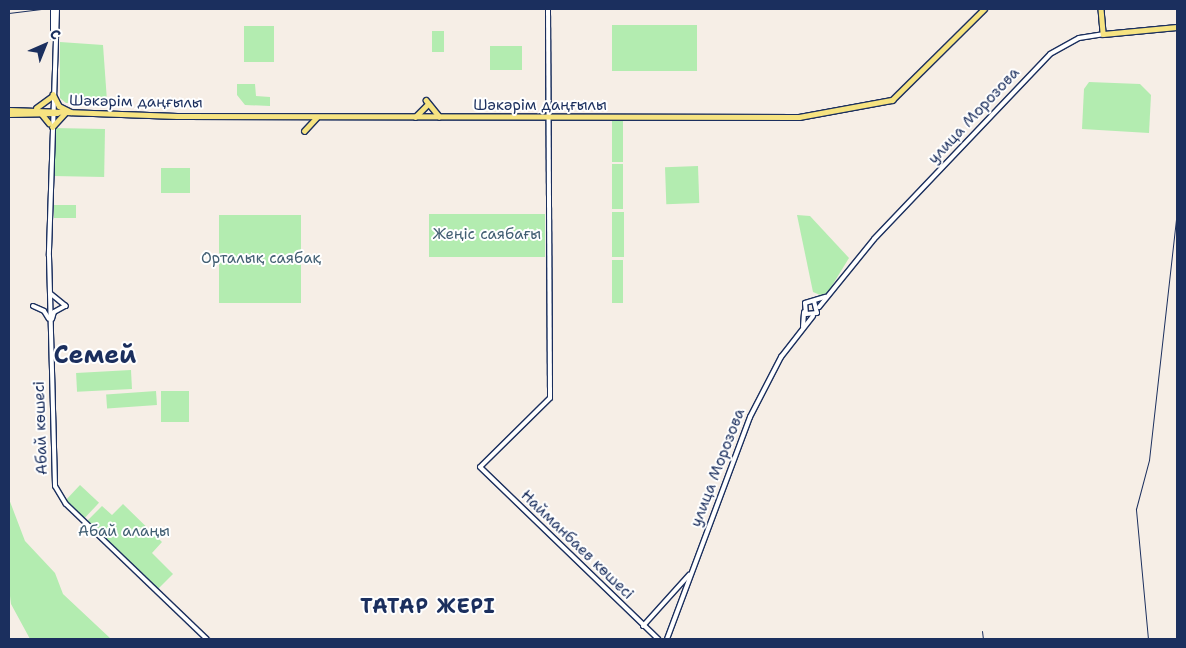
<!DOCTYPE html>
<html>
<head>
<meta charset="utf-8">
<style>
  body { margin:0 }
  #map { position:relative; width:1186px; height:648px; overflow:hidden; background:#f6eee6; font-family:"Shantell Sans",sans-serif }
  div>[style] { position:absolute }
  .green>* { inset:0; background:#b3ecb0; transform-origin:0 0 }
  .roads { filter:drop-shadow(1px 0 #1b2f5e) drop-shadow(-1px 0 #1b2f5e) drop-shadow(0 1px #1b2f5e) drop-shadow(0 -1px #1b2f5e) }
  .secondary>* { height:4px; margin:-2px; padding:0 2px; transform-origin:2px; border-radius:2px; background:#fff }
  .primary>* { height:4.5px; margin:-2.25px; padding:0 2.25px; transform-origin:2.25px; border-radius:2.25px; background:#f6e381 }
  .rail>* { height:1px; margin:-0.5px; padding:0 0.5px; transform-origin:0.5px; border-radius:0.5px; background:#1b2f5e }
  span { translate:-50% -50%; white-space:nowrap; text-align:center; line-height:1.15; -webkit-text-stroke:4px #fff; paint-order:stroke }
  .street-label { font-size:15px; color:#1b2f5e }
  .park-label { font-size:15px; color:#415e72 }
  .district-label { font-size:20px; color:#1b2f5e; font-weight:700; letter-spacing:1px }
  .town-label { font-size:25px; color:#1b2f5e; font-weight:700 }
  .frame { position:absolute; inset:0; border:10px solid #1b2f5e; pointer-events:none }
  .north { position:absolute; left:20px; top:20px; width:50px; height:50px; -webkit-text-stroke:4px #fff; paint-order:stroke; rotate:44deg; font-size:14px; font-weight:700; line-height:20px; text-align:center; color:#1b2f5e }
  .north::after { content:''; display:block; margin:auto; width:18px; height:22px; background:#1b2f5e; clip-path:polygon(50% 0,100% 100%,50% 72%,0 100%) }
</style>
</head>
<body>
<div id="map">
  <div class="green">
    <div style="left:612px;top:25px;width:85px;height:46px"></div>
    <div style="left:244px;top:26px;width:30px;height:36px"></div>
    <div style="left:432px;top:31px;width:12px;height:21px"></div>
    <div style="clip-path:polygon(60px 42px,103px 45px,107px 101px,66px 103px,60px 98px)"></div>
    <div style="left:490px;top:46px;width:32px;height:24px"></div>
    <div style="clip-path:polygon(1089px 82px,1140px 84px,1151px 95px,1149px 133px,1082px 129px,1084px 89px)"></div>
    <div style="clip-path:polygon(237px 84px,255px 84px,256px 96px,270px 97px,270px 106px,245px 105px,237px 95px)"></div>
    <div style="left:612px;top:120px;width:11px;height:42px"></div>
    <div style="left:54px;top:128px;width:51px;height:48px;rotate:1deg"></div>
    <div style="left:612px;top:164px;width:11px;height:45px"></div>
    <div style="left:698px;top:166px;width:37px;height:33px;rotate:88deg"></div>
    <div style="left:161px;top:168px;width:29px;height:25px"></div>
    <div style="left:54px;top:205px;width:22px;height:13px"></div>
    <div style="left:612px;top:212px;width:12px;height:45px"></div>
    <div style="left:429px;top:214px;width:116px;height:43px"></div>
    <div style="left:219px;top:215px;width:82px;height:88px"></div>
    <div style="clip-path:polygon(797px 215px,810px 216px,849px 258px,825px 297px,813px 292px)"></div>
    <div style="left:612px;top:260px;width:11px;height:43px"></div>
    <div style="left:131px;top:370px;width:19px;height:55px;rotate:87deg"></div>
    <div style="left:156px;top:391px;width:14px;height:50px;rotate:86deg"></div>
    <div style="left:161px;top:391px;width:28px;height:31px"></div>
    <div style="left:80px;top:485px;width:26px;height:21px;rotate:43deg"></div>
    <div style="clip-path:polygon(9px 499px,25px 541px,55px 573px,63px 594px,111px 639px,30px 639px,11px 604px,9px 588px)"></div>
    <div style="clip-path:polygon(123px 504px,162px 542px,152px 553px,173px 574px,157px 590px,86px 522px,102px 506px,112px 515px)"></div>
  </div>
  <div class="roads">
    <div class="secondary">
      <div style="left:57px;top:9px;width:247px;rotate:91.9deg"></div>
      <div style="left:49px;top:256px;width:230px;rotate:88.5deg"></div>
      <div style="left:55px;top:486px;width:21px;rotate:59deg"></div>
      <div style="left:66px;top:504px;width:195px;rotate:43.8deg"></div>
      <div style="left:548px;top:9px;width:389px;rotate:89.7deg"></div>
      <div style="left:550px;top:398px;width:98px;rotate:135.4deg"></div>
      <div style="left:480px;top:467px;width:248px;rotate:44deg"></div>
      <div style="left:53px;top:37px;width:28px;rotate:-90deg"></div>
      <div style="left:51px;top:294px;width:19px;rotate:39deg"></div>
      <div style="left:814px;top:301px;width:12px;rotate:76deg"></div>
      <div style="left:817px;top:313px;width:11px;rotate:175deg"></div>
      <div style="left:806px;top:314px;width:11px;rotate:-95deg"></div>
      <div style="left:805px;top:303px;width:21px;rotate:-17deg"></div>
      <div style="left:33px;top:306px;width:12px;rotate:24deg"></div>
      <div style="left:44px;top:311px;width:9px;rotate:58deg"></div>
      <div style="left:819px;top:307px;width:87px;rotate:-51deg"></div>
      <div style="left:874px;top:239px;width:255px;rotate:-46.4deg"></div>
      <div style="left:1050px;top:54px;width:33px;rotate:-29deg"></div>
      <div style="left:1079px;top:38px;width:24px;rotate:-9deg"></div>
      <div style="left:52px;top:319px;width:7px;rotate:-74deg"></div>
      <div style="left:54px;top:312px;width:13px;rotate:-29deg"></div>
      <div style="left:803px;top:327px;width:15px;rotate:-86deg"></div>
      <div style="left:643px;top:626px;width:69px;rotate:-48deg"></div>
      <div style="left:667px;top:639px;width:237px;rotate:-69.5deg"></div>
      <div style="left:750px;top:417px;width:68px;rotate:-62.7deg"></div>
      <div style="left:781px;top:357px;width:52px;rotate:-52deg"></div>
    </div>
    <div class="primary">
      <div style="left:1101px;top:9px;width:25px;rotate:85deg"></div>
      <div style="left:1103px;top:34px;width:74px;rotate:-5.4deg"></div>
      <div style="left:53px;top:94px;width:13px;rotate:63deg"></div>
      <div style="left:59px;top:106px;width:13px;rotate:27deg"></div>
      <div style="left:426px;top:100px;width:21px;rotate:51deg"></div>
      <div style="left:36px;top:108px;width:19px;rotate:-36deg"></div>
      <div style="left:9px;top:110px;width:168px;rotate:2deg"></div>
      <div style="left:177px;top:116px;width:622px;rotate:0.09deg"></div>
      <div style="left:799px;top:117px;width:95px;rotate:-10.4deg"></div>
      <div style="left:892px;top:100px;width:129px;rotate:-44.7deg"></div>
      <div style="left:41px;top:113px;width:13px;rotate:51deg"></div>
      <div style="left:9px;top:114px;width:48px;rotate:-1.2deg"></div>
      <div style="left:415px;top:117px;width:16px;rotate:-45deg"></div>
      <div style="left:52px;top:127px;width:18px;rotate:-47deg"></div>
      <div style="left:304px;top:131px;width:18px;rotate:-47deg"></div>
    </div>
  </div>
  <div class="rail">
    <div style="left:9px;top:13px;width:34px;rotate:-7deg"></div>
    <div style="left:982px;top:631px;width:8px;rotate:83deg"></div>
    <div style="left:1148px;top:639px;width:131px;rotate:-95.3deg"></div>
    <div style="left:1136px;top:509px;width:51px;rotate:-75.1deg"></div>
    <div style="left:1149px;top:460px;width:253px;rotate:-83.6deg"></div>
  </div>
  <div class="street-label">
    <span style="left:136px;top:102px;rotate:1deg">Шәкәрім даңғылы</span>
    <span style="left:540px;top:106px">Шәкәрім даңғылы</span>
    <span style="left:974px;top:116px;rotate:-47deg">улица Морозова</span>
    <span style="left:41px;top:428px;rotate:-92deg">Абай көшесі</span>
    <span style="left:718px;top:468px;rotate:-69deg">улица Морозова</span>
    <span style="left:577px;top:545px;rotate:44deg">Найманбаев көшесі</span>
  </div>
  <div class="park-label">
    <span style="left:487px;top:235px">Жеңіс саябағы</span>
    <span style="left:261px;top:259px">Орталық саябақ</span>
    <span style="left:124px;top:532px">Абай алаңы</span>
  </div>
  <div class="district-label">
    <span style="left:428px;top:606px">ТАТАР ЖЕРІ</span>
  </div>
  <div class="town-label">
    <span style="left:95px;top:354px">Семей</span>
  </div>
  <div class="frame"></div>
  <div class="north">С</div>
</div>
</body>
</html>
